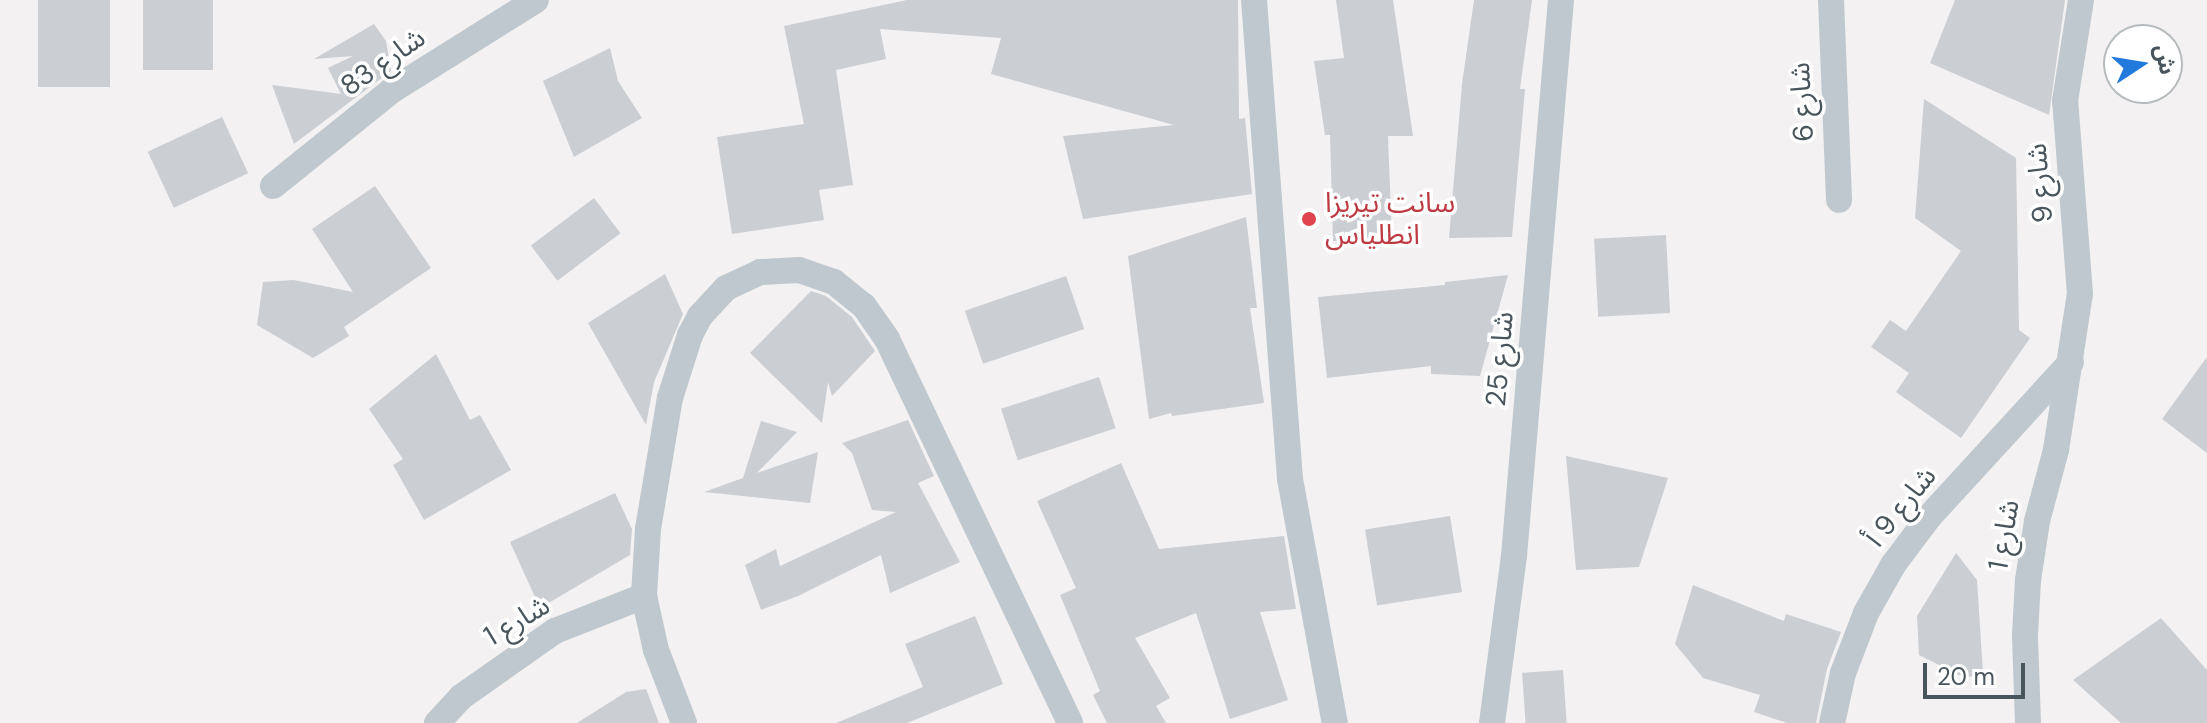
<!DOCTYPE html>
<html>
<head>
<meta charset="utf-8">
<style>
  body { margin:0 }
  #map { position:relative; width:2207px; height:723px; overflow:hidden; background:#f3f1f1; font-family:"DM Sans","Noto Sans Arabic",sans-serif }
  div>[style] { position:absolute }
  .building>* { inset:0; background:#cbced3; transform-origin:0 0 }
  .minor>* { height:26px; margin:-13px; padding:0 13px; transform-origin:13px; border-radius:13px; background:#bfc8ce }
  .dots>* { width:22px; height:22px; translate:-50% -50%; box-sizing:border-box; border:4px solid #fff; border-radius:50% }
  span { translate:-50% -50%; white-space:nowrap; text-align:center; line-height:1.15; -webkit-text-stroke:7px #fff; paint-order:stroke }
  .street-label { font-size:28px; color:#49555d }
  .health-label { font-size:28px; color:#be3a42 }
  .left { translate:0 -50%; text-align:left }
  .north { position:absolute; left:2103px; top:24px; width:80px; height:80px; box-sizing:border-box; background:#fff; border:2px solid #b6bbbe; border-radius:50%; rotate:78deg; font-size:22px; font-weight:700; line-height:32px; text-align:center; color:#49555d }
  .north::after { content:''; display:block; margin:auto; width:28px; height:36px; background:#227bdc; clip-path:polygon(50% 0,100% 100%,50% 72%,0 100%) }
  .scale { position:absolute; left:1923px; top:663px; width:102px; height:36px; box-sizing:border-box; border:4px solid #49555d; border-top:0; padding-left:10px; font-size:24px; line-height:28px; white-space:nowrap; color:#49555d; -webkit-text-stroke:6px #fff; paint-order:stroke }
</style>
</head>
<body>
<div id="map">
  <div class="building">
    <div style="left:38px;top:0;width:72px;height:87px"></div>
    <div style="left:143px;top:0;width:70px;height:70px"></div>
    <div style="clip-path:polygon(907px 0,1238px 0,1239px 119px,1245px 118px,1252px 194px,1083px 219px,1063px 136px,1174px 125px,991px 74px,1001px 38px,880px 29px,886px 59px,836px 70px,853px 185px,819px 190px,824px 220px,732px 234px,717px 137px,804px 124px,784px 26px)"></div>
    <div style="clip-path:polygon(1336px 0,1393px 0,1413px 136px,1388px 136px,1392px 240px,1333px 241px,1330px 135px,1325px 135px,1314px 61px,1344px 58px)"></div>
    <div style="clip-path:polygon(1474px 0,1532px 0,1520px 89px,1525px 89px,1512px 237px,1449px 238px,1462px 84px)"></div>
    <div style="clip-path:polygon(1955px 0,2065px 0,2049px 115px,1930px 63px)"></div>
    <div style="clip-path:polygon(374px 24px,386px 41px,391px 71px,294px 144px,272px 85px,341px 94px,328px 68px,353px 56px,314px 59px)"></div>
    <div style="clip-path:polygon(610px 48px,618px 81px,642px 118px,574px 157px,543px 81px)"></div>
    <div style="clip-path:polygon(1924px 99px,2016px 158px,2019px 330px,2030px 338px,1961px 438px,1896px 392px,1909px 373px,1871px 347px,1890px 320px,1906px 331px,1961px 251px,1915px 218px)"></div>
    <div style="left:222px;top:117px;width:62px;height:82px;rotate:65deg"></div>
    <div style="clip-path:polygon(375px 186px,431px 268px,344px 327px,349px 336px,313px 358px,257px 325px,263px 282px,294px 280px,353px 292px,312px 229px)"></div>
    <div style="left:594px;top:198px;width:44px;height:79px;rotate:53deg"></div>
    <div style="clip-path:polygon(1246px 217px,1257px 308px,1250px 308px,1264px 403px,1172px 416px,1171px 413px,1149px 419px,1128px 256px)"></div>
    <div style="left:1666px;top:235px;width:78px;height:72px;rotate:87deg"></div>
    <div style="clip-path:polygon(665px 274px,683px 314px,654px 382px,646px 425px,588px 323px)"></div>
    <div style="clip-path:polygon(1508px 275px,1480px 376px,1431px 374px,1431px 366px,1327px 378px,1318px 297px,1445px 285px,1445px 282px)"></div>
    <div style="left:1066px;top:276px;width:56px;height:107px;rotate:71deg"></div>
    <div style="clip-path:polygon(811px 291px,826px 296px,852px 317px,875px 351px,832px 396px,828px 382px,822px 423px,750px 353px)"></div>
    <div style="clip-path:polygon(436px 354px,470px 420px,480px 415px,511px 470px,424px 520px,393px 465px,403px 459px,369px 409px)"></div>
    <div style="clip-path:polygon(2207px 357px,2207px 453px,2162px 419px)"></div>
    <div style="left:1099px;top:377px;width:54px;height:103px;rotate:72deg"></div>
    <div style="clip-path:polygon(908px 420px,934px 476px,918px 483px,960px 562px,890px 593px,881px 555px,798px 596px,761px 610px,745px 565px,776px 549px,780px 566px,896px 512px,872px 510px,852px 453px,842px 443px)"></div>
    <div style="clip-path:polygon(761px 421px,797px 432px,757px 473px,818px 452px,810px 503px,704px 492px,743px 478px)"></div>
    <div style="clip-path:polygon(1566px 456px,1668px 478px,1639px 567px,1576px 570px)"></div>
    <div style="clip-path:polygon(1121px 463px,1159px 549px,1284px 536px,1296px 609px,1260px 612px,1288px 700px,1230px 719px,1196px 613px,1135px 638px,1170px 698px,1156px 706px,1166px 723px,1107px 723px,1093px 695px,1100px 691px,1060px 595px,1076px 588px,1037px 501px)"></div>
    <div style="clip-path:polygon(615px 493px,632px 529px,630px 555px,540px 608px,510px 542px)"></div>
    <div style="left:1450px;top:516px;width:77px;height:86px;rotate:81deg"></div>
    <div style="clip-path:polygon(1956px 553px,1977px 580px,1983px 673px,1965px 678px,1919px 655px,1917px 616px)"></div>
    <div style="clip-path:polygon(1693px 585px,1784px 621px,1786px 614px,1841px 632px,1827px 669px,1816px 723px,1787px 723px,1754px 712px,1760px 695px,1703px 678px,1675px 644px)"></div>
    <div style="clip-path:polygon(975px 616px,1003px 684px,907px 723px,836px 723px,923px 687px,905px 644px)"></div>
    <div style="clip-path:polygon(2161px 618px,2207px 670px,2207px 723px,2121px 723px,2073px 680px)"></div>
    <div style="left:1563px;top:670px;width:53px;height:41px;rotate:86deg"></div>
    <div style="clip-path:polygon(646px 689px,659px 723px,577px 723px,626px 692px)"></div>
  </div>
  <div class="minor">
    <div style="left:1254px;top:0;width:480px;rotate:85.7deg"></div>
    <div style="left:1290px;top:479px;width:248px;rotate:79.6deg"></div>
    <div style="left:1831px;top:0;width:200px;rotate:87.7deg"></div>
    <div style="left:273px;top:186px;width:151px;rotate:-38.8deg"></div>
    <div style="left:391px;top:91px;width:171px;rotate:-32.1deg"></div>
    <div style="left:437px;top:723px;width:35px;rotate:-47deg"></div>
    <div style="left:461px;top:697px;width:115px;rotate:-35.1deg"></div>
    <div style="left:555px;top:631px;width:96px;rotate:-21.5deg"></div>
    <div style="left:684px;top:723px;width:78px;rotate:-111deg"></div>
    <div style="left:656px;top:650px;width:55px;rotate:-102.5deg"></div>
    <div style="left:644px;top:596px;width:67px;rotate:-86.6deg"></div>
    <div style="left:648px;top:529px;width:133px;rotate:-80.5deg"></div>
    <div style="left:670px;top:398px;width:66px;rotate:-72.4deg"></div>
    <div style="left:690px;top:335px;width:21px;rotate:-62deg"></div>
    <div style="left:700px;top:316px;width:38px;rotate:-47deg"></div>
    <div style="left:726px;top:288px;width:38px;rotate:-25deg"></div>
    <div style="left:760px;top:272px;width:39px;rotate:-3deg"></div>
    <div style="left:799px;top:270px;width:37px;rotate:19deg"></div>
    <div style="left:834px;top:282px;width:38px;rotate:39deg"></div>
    <div style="left:864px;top:306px;width:40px;rotate:55.1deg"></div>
    <div style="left:887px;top:339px;width:425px;rotate:64.5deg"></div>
    <div style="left:1492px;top:723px;width:168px;rotate:-82.5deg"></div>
    <div style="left:1514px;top:556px;width:558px;rotate:-85.17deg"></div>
    <div style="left:1832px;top:723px;width:51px;rotate:-77.6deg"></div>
    <div style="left:1843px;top:673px;width:64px;rotate:-69deg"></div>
    <div style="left:1866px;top:613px;width:55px;rotate:-60.6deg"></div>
    <div style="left:1893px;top:565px;width:60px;rotate:-53.1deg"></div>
    <div style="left:1929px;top:517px;width:210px;rotate:-47.5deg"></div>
    <div style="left:2028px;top:723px;width:88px;rotate:-92deg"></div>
    <div style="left:2025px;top:635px;width:55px;rotate:-86.9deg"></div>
    <div style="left:2028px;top:580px;width:60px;rotate:-81.3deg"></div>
    <div style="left:2037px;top:521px;width:73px;rotate:-75deg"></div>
    <div style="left:2056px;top:450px;width:158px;rotate:-81.3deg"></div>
    <div style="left:2080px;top:294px;width:194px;rotate:-94.4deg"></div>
    <div style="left:2065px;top:101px;width:102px;rotate:-81deg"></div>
  </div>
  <div class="dots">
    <div style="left:1309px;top:219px;background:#e0444e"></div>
  </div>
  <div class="street-label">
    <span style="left:383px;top:62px;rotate:-35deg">شارع 83</span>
    <span style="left:1802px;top:102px;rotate:-93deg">شارع 6</span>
    <span style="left:2040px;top:183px;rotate:-95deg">شارع 9</span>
    <span style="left:1500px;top:359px;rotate:-85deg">شارع 25</span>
    <span style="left:1901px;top:507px;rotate:-51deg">شارع 9 أ</span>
    <span style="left:2004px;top:535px;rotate:-80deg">شارع 1</span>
    <span style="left:517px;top:621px;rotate:-31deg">شارع 1</span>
  </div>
  <div class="health-label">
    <span class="left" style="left:1325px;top:219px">سانت تيريزا<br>انطلياس</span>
  </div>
  <div class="north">ش</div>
  <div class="scale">20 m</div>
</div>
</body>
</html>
